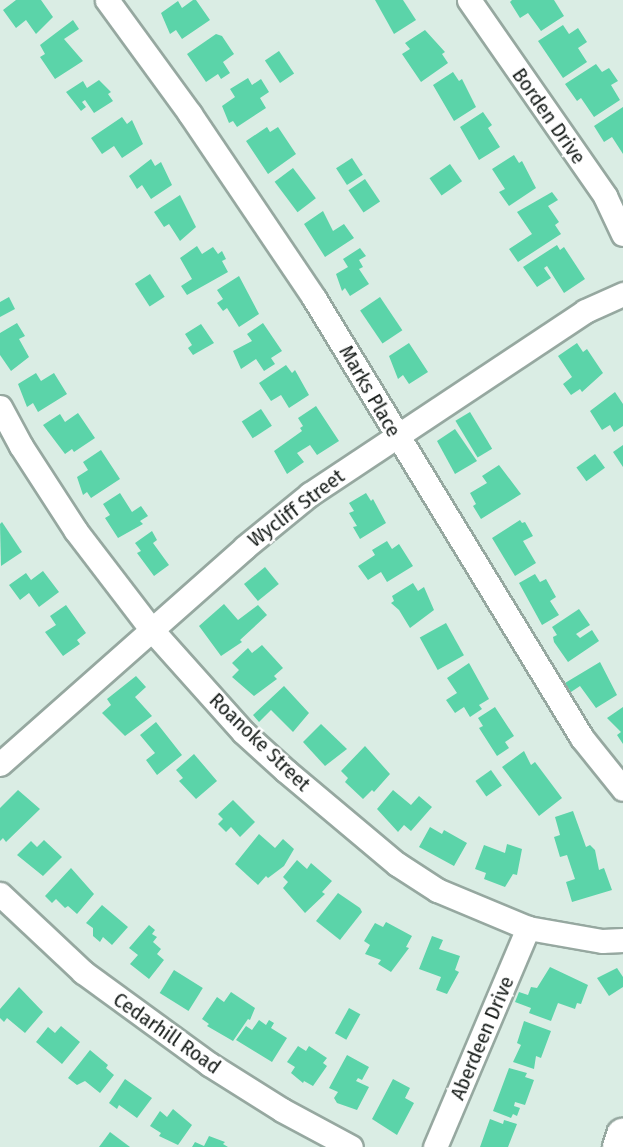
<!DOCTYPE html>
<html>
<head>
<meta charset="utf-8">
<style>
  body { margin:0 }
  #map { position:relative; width:623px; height:1147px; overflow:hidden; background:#daede4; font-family:"Fira Sans Condensed",sans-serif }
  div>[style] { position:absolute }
  .building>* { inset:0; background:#5bd4a9; transform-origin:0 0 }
  .roads { filter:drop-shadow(2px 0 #96a8a0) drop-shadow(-2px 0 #96a8a0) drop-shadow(0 2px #96a8a0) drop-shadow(0 -2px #96a8a0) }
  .street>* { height:23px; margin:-11.5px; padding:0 11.5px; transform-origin:11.5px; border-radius:11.5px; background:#fff }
  .secondary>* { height:32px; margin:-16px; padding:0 16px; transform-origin:16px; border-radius:16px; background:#fff }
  span { translate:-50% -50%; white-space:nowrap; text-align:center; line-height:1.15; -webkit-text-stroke:5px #fff; paint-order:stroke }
  .street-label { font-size:21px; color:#181e1b }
</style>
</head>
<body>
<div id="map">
  <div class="building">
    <div style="clip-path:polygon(16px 0,41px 0,53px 17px,36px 34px,26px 20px,16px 28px,3px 10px)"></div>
    <div style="clip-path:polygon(193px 0,196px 0,210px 20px,182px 39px,176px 30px,170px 34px,161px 13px,178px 1px,182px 8px)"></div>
    <div style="clip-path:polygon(375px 0,403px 0,416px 20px,394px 34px)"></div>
    <div style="clip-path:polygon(512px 0,554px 0,564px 16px,541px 31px,528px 13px,520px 18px,510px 2px)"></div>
    <div style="clip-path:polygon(73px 20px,79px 29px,64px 39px,83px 61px,55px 79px,40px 57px,45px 54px,40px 45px)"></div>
    <div style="clip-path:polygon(563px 25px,569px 34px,578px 28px,587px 42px,578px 48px,587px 62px,563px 78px,538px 41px)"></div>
    <div style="clip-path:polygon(425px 30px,445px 52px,442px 54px,448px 63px,421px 82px,402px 54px,410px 49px,405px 43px)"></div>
    <div style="clip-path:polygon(216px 34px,222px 36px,234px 54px,223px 62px,230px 73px,221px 79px,218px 74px,206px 82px,187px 54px)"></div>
    <div style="left:279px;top:51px;width:27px;height:17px;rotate:56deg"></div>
    <div style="clip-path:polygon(596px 64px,602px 72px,609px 68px,618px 81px,611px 85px,620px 100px,594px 117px,581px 98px,577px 101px,565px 84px)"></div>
    <div style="clip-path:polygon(453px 72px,459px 81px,462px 79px,476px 107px,454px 121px,433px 85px)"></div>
    <div style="clip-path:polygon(248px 78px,252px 85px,261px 79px,269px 92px,260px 98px,266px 108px,237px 127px,233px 121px,229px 123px,222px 106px,235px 97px,230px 89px)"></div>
    <div style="clip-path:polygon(99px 80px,111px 92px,108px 94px,113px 101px,94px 113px,85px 100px,82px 102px,86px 107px,81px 111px,66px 92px,83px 81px,87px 88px)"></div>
    <div style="clip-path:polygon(623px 107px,623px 154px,612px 137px,604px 142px,594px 126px)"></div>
    <div style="clip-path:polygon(483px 112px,492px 125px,488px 128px,500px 147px,479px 160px,460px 127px)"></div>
    <div style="clip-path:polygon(122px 117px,127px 124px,132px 120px,143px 144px,122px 158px,114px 146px,102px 154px,91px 138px)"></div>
    <div style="clip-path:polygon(267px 127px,270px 132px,278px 127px,296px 154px,268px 174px,246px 141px)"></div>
    <div style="clip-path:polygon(514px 155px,519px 163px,522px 161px,536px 188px,509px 206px,499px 192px,505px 189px,492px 169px)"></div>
    <div style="left:352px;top:158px;width:20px;height:19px;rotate:57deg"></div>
    <div style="clip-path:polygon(151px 159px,155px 166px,161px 162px,172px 185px,151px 199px,142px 185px,137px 189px,129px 176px)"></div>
    <div style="left:450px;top:164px;width:21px;height:25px;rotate:55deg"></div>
    <div style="left:293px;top:168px;width:38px;height:23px;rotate:53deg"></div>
    <div style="left:365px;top:179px;width:27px;height:20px;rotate:56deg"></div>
    <div style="clip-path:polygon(552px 192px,558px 200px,548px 206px,559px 222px,555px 225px,561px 234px,518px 262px,509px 249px,532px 234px,517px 212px)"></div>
    <div style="clip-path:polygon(180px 195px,196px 227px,180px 241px,169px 224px,164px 227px,154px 212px)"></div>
    <div style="clip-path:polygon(323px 211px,333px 231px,344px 224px,354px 238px,325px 257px,304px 224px)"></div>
    <div style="clip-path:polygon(557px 245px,560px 250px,564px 247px,585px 279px,564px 293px,547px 266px,544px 268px,551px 278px,537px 287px,523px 267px)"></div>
    <div style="clip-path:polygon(197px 246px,202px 254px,213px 247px,218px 254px,222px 251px,226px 259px,222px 261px,228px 272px,187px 295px,181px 286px,192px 279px,180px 258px)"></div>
    <div style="clip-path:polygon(360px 248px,366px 256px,359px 260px,363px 267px,359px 269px,369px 284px,350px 296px,345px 288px,342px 291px,336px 274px,348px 267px,343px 259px)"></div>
    <div style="left:150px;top:274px;width:27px;height:18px;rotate:57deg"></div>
    <div style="clip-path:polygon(239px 276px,259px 314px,239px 327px,227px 308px,223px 311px,217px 303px,223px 299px,217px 290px)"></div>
    <div style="clip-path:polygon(9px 297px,15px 309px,0 317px,0 302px)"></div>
    <div style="left:380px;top:297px;width:40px;height:24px;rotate:56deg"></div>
    <div style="clip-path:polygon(17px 323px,25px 336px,19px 339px,29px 357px,11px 371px,0 355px,0 333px)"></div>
    <div style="clip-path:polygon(263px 323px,282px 351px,271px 358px,275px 364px,264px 371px,256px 359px,241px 369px,233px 351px,252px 341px,247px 334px)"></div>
    <div style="clip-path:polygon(201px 324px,214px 343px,193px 355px,188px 348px,192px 345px,185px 334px)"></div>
    <div style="clip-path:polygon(409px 343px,428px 372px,409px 384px,403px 375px,398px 379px,389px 356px)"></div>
    <div style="clip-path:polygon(577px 343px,583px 352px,587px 349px,603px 373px,582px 392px,580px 389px,571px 395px,563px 384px,572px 377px,558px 356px)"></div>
    <div style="clip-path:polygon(286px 365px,292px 373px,295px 370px,309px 395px,289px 408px,281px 395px,271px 401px,259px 383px)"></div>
    <div style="clip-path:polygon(36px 373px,41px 381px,54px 373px,67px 394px,38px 412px,33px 403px,27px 407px,18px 384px)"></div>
    <div style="clip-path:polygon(615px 392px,623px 404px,623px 426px,614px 432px,610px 425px,602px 430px,590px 411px)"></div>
    <div style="clip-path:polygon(316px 406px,339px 441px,317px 455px,310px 445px,297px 453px,304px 462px,287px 474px,274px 451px,302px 431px,300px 428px,303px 426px,298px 418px)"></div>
    <div style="left:261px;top:409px;width:20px;height:23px;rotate:57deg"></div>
    <div style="left:470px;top:412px;width:43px;height:17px;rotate:59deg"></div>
    <div style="clip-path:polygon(78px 413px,95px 438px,74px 452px,72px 449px,65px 454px,43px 425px,60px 414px,65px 422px)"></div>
    <div style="clip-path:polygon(455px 429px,477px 461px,455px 474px,437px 441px)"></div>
    <div style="clip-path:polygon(623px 445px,623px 467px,613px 452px)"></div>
    <div style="clip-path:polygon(101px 450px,120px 479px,91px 498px,87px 492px,83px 495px,77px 477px,88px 470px,83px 462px)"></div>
    <div style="left:595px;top:454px;width:17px;height:23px;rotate:54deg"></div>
    <div style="clip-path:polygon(499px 465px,521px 494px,481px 519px,473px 506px,476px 504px,470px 493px,487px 483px,482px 476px)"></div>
    <div style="clip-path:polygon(120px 493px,132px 512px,141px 506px,148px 516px,140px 521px,143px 524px,118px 538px,105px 518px,110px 515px,103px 504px)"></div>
    <div style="clip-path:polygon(366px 493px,371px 501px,373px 499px,386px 523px,360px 539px,353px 527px,357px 526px,349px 513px,354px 511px,349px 503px)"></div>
    <div style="clip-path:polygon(520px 520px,522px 523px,525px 522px,533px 536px,523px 541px,536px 563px,515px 576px,492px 538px)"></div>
    <div style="clip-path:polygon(2px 522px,22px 552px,1px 566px,0 524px)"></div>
    <div style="clip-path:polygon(152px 531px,157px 540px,153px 543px,169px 565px,154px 576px,137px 553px,141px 551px,135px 543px)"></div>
    <div style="clip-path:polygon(387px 541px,392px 549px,399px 544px,413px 566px,387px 582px,381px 572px,368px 580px,358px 566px,375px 555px,372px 550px)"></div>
    <div style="left:265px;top:567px;width:22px;height:27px;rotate:51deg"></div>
    <div style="clip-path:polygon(43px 571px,59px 592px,39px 607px,29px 593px,20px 600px,9px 585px,26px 573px,31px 580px)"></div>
    <div style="clip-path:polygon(535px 574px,540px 582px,546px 579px,556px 597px,550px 601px,559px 615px,542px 625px,519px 583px)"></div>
    <div style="clip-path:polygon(413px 583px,418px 591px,424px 587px,434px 610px,410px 628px,399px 610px,391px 603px,394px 601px,392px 596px)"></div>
    <div style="clip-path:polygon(224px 604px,238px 620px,258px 605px,267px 615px,240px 640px,242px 642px,221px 656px,199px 626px)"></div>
    <div style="clip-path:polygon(66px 605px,86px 633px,77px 640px,80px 644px,63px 656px,45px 632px,56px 625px,50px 616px)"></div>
    <div style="clip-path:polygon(579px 609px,590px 625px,576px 634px,580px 638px,592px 630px,599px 641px,568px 662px,554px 642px,553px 637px,557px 635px,552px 627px)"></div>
    <div style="left:446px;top:623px;width:37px;height:30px;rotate:61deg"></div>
    <div style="clip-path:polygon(262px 645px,283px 668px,274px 676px,277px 679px,254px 696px,232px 677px,239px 670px,232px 663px,248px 648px,252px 653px)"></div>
    <div style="clip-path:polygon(600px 662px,617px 695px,596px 708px,580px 686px,571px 692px,565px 683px)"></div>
    <div style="clip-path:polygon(469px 663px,489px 699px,479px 705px,482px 709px,470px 717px,464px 707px,455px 713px,446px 700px,457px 693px,447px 678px)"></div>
    <div style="clip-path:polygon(136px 676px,146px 687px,135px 697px,152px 716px,125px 736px,102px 713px,111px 705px,107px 699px)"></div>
    <div style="clip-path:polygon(284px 686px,309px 713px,293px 732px,271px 710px,259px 722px,253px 715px)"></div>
    <div style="clip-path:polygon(495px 707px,514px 736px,505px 742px,509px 748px,497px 756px,479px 728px,483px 726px,478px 718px)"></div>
    <div style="clip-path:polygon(623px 707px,623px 744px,617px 735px,621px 732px,607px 718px)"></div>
    <div style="clip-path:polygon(156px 722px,182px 755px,157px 775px,146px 760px,155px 753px,140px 735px)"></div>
    <div style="clip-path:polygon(321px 724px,347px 749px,325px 766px,303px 742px)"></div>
    <div style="clip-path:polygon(365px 746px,390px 774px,374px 792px,372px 790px,363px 799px,345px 782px,348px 778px,341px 771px)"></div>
    <div style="clip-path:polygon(524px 751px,531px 765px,535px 762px,562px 798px,539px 816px,502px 767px)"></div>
    <div style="clip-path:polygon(194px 754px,217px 781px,196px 799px,179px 781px,183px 778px,176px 770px)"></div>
    <div style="left:491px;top:770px;width:19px;height:19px;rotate:55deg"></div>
    <div style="clip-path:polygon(18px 790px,40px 809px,6px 842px,3px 838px,0 841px,0 808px)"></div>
    <div style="clip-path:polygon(393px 790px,411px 805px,419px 796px,432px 807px,411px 831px,404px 825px,398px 832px,377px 809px)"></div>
    <div style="clip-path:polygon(233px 800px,255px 822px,240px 837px,231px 827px,226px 832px,218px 824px,223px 819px,218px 814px)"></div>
    <div style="clip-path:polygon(573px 811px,586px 847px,590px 845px,595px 850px,599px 870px,604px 868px,612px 890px,572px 902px,566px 882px,575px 879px,567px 855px,560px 857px,554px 837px,560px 835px,555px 817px)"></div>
    <div style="clip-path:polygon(430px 827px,442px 834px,444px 830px,467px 843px,454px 866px,419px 847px)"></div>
    <div style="clip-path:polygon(259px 834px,275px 848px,283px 839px,294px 849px,284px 866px,268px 878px,266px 876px,258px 885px,235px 864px)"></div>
    <div style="clip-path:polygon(44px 840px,62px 857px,43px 876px,17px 855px,31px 841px,37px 847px)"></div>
    <div style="clip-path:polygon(507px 844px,522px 849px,517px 875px,513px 874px,505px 887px,484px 879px,486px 873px,475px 869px,484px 845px,505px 853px)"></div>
    <div style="clip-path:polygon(297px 860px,307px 869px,311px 863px,332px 881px,322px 892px,325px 894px,305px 913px,283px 888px,288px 882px,283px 877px)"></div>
    <div style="clip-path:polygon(71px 868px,94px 894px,77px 914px,68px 906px,65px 908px,56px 899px,52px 903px,45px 896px)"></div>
    <div style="clip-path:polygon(338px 893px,360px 908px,362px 912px,340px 940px,316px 921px)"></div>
    <div style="clip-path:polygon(102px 905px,128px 927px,112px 945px,103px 937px,100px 942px,93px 936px,93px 928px,86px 923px)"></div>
    <div style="clip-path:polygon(386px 922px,412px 936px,406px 947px,409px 948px,391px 972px,378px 964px,381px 960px,365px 954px,370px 945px,364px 941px,375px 923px,383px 927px)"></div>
    <div style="clip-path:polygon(149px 925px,155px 930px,152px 934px,157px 937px,153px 942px,161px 949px,157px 954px,164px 960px,149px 979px,130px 964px,138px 955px,129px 948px)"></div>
    <div style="clip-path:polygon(432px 936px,443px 940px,439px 949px,460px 956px,455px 970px,459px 972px,447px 994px,436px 990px,441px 977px,419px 969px)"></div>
    <div style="clip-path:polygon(550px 967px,588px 985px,581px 1004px,577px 1003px,575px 1009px,558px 1003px,551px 1021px,529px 1013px,531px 1008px,515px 1002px,519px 992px,528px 995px,531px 987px,537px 988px)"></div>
    <div style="clip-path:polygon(617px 968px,623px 977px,623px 987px,609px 996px,597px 978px)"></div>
    <div style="left:174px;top:970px;width:34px;height:27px;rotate:32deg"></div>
    <div style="clip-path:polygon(19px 987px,43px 1012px,25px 1033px,7px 1018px,4px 1022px,0 1018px,0 1009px)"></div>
    <div style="clip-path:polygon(231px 992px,255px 1008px,250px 1020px,248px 1019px,233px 1041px,207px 1026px,209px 1024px,202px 1019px,217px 997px,224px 1002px)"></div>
    <div style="left:349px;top:1008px;width:13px;height:29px;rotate:29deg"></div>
    <div style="clip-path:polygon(259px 1020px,266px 1025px,269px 1020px,274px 1023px,271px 1028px,287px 1038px,272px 1062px,236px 1040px,246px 1026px,252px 1030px)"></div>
    <div style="clip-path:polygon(524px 1021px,551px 1031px,541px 1058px,536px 1056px,534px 1069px,513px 1062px,521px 1045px,517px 1043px)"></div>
    <div style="clip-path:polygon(61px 1026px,80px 1042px,62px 1064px,36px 1042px,48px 1027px,55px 1033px)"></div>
    <div style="clip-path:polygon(298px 1046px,306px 1051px,309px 1046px,327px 1058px,323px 1063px,327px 1066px,313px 1086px,304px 1081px,303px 1083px,291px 1073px,295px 1067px,287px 1062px)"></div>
    <div style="clip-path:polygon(90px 1050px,108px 1065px,106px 1068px,114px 1075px,100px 1093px,85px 1081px,77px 1085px,68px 1078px)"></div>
    <div style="clip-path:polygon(347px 1055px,369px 1067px,362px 1080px,358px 1078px,356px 1081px,369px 1087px,357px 1110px,337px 1103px,334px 1098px,338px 1092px,329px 1088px)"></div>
    <div style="clip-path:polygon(509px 1068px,527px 1073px,525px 1077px,534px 1080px,525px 1105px,515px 1102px,514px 1106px,520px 1108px,517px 1116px,513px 1114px,511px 1118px,493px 1111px)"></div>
    <div style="clip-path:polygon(125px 1079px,152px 1098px,137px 1118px,119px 1105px,117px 1109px,109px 1103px)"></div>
    <div style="clip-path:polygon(393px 1079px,410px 1088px,405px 1098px,414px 1103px,397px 1135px,372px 1119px)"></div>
    <div style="clip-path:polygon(173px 1109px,192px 1125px,178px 1145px,159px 1136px,161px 1133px,150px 1126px,160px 1111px,167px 1117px)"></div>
    <div style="clip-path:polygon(490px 1119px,503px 1124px,504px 1120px,517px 1124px,508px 1147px,480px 1147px)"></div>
    <div style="clip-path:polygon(110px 1132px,130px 1147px,99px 1147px)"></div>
    <div style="clip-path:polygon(209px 1136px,225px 1142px,223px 1144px,228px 1147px,192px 1147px,195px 1142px,204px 1146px)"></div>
  </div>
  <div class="roads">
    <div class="street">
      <div style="left:107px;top:0;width:141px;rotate:53.9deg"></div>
      <div style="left:190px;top:114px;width:222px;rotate:56deg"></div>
      <div style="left:314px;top:298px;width:515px;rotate:58.65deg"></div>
      <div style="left:582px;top:738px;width:65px;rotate:51.2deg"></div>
      <div style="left:469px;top:0;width:239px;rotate:55.2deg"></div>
      <div style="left:605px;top:196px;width:42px;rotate:64.7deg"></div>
      <div style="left:0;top:407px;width:44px;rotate:61.7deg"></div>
      <div style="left:21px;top:446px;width:101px;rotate:57.1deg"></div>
      <div style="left:76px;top:531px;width:123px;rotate:52.6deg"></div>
      <div style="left:151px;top:629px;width:138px;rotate:48.2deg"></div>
      <div style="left:243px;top:732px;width:58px;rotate:42.2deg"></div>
      <div style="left:286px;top:771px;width:145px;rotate:40deg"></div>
      <div style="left:397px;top:864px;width:48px;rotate:33deg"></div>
      <div style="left:437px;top:890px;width:99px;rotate:22.7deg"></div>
      <div style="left:528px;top:928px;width:75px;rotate:10deg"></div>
      <div style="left:602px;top:941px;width:21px;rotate:-3deg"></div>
      <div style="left:0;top:764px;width:327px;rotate:-41.5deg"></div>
      <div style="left:245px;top:547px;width:84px;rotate:-39.2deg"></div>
      <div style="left:310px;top:494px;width:330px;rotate:-33.6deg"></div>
      <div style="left:585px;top:311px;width:42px;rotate:-24.1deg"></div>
      <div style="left:0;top:894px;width:114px;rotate:43.2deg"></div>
      <div style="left:83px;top:972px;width:156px;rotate:36.1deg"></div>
      <div style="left:209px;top:1064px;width:86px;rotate:32.2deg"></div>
      <div style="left:282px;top:1110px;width:78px;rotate:28.2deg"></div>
      <div style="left:435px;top:1147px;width:238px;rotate:-67deg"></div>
    </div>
    <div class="secondary">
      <div style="left:619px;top:1147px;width:13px;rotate:-72deg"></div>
    </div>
  </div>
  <div class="street-label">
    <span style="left:549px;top:116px;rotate:55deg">Borden Drive</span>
    <span style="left:370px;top:391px;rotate:60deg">Marks Place</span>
    <span style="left:296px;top:508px;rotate:-37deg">Wycliff Street</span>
    <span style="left:260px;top:742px;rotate:44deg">Roanoke Street</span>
    <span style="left:167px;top:1033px;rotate:35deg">Cedarhill Road</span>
    <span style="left:482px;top:1038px;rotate:-67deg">Aberdeen Drive</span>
  </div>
</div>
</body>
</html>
